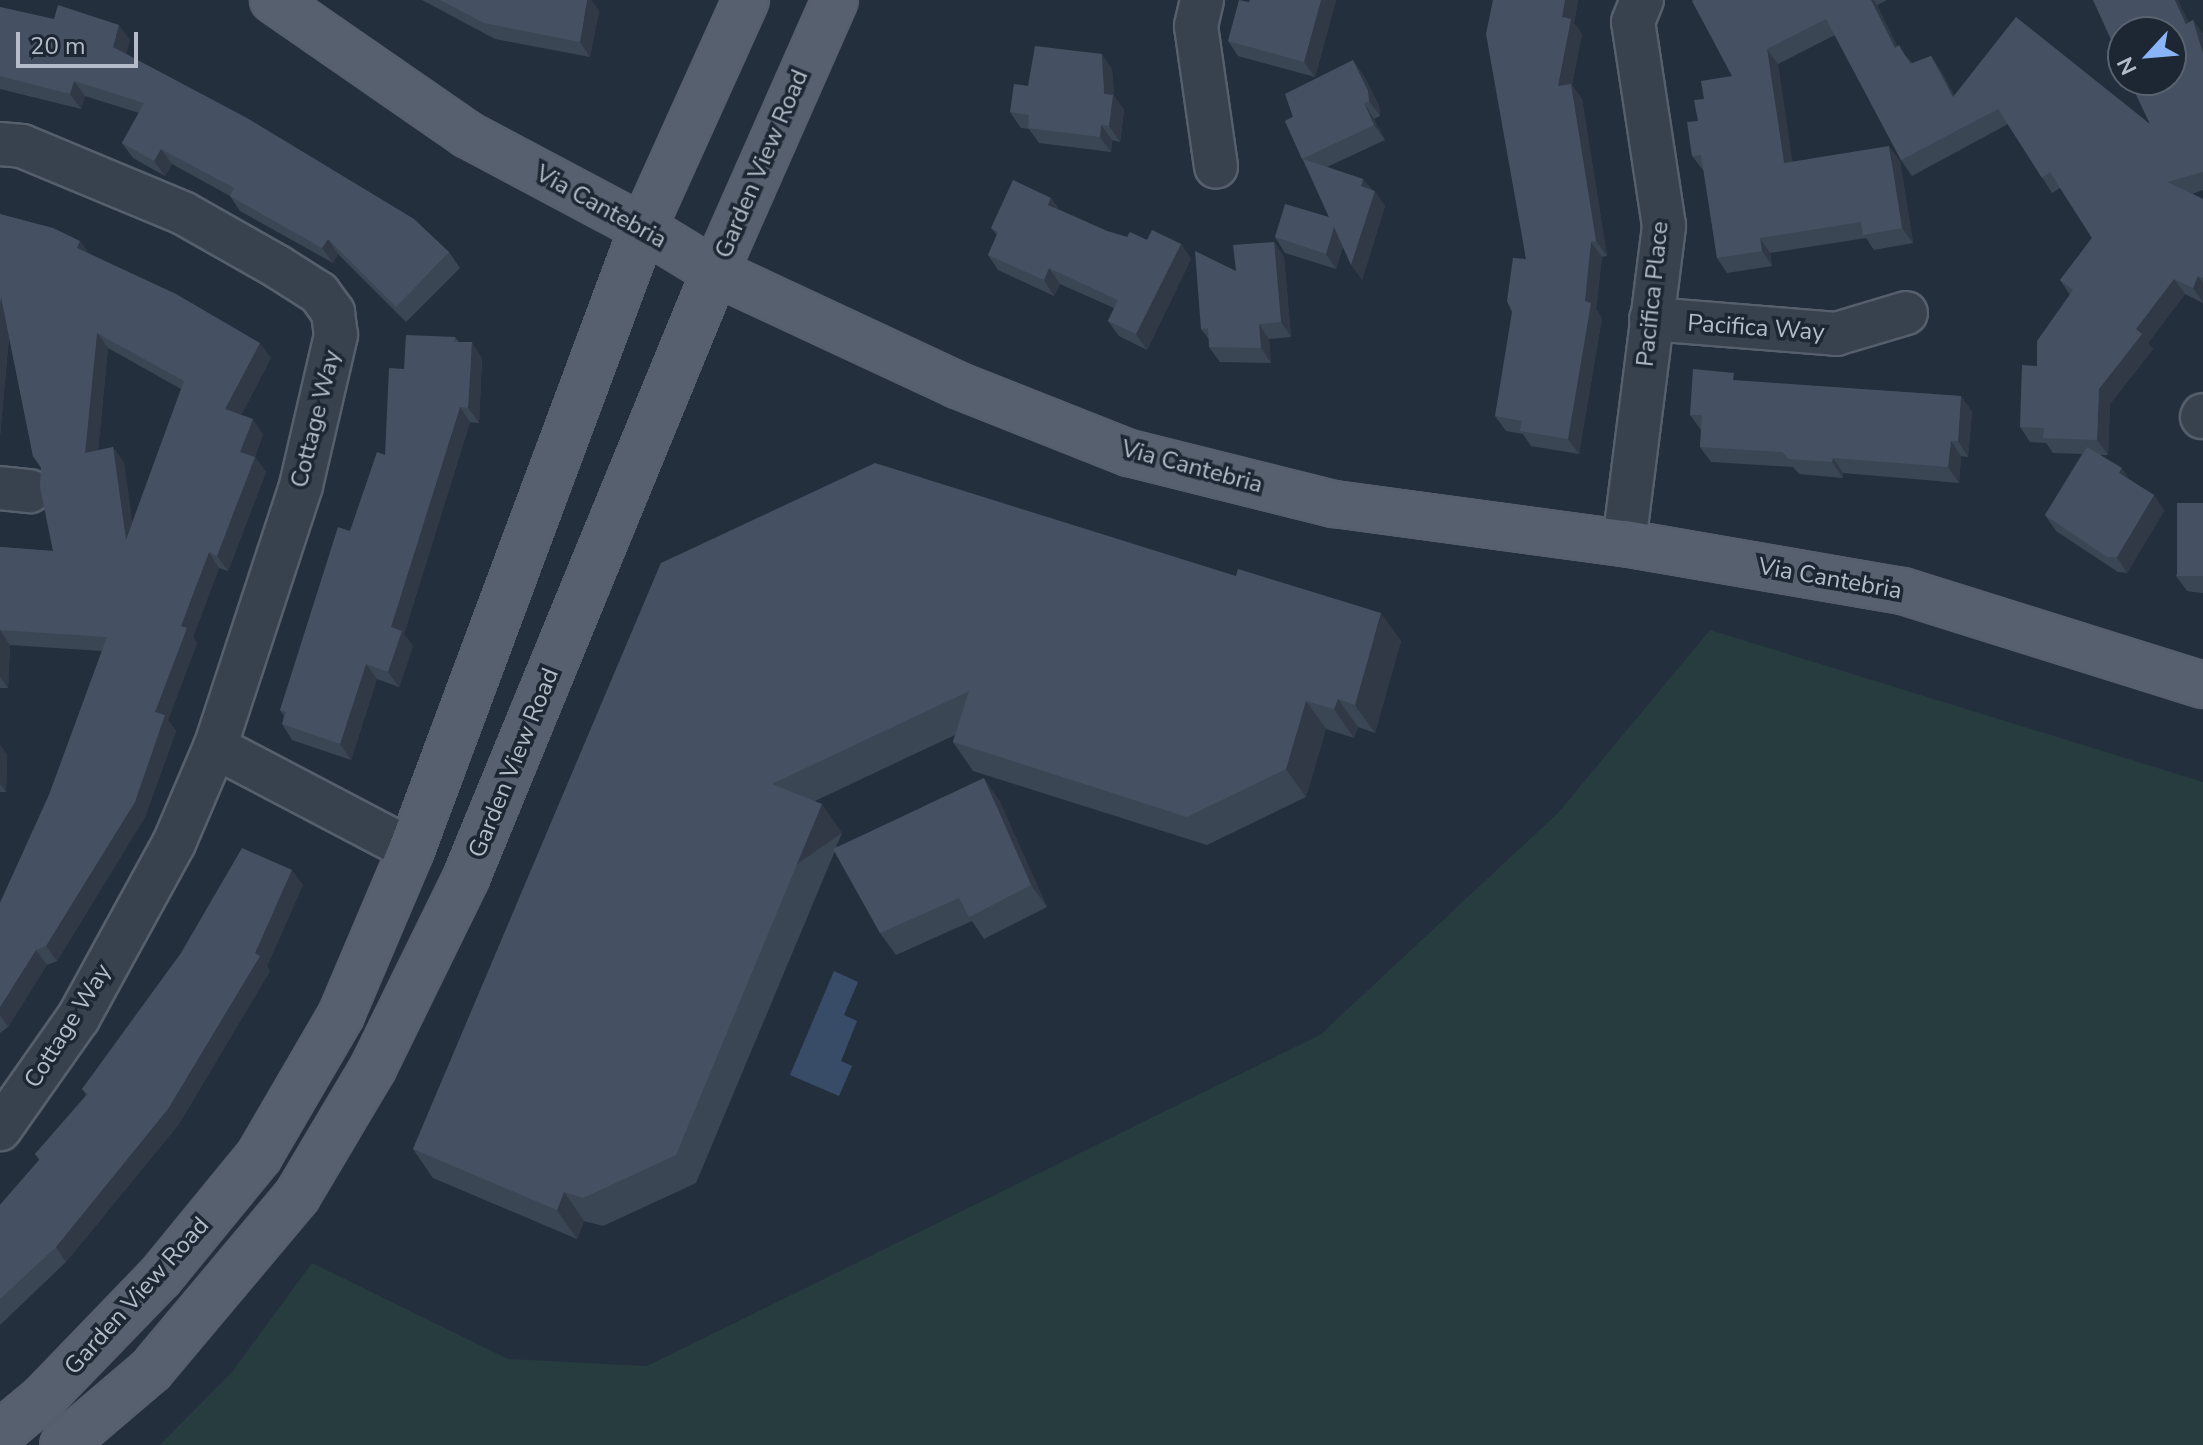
<!DOCTYPE html>
<html>
<head>
<meta charset="utf-8">
<style>
  body { margin:0 }
  #map { position:relative; width:2203px; height:1445px; overflow:hidden; background:#242f3e; font-family:"Nunito Sans",sans-serif }
  div>[style] { position:absolute }
  .green>* { inset:0; background:#263c3f }
  .water>* { inset:0; background:#394c67 }
  .roads { filter:drop-shadow(2px 0 #565f6c) drop-shadow(-2px 0 #565f6c) drop-shadow(0 2px #565f6c) drop-shadow(0 -2px #565f6c) }
  .minor>* { height:42px; margin:-21px; padding:0 21px; transform-origin:21px; border-radius:21px; background:#38414e }
  .major>* { height:44px; margin:-22px; padding:0 22px; transform-origin:22px; border-radius:22px; background:#56606e }
  .wall>* { inset:0; background:#3b4654 }
  .shaded-wall>* { inset:0; background:#303945; transform-origin:0 0 }
  .building>* { inset:0; background:#455162; transform-origin:0 0 }
  span { translate:-50% -50%; white-space:nowrap; text-align:center; line-height:1.15; -webkit-text-stroke:7px #1d2633; paint-order:stroke }
  .street-label { font-size:24px; color:#b4bcc9 }
  .north { position:absolute; left:2107px; top:16px; width:80px; height:80px; box-sizing:border-box; background:#1d2633; border:2px solid #59626f; border-radius:50%; rotate:244deg; font-size:22px; font-weight:700; line-height:32px; text-align:center; color:#b4bcc9 }
  .north::after { content:''; display:block; margin:auto; width:28px; height:36px; background:#8ab4f8; clip-path:polygon(50% 0,100% 100%,50% 72%,0 100%) }
  .scale { position:absolute; left:16px; top:32px; width:122px; height:36px; box-sizing:border-box; border:4px solid #b4bcc9; border-top:0; padding-left:10px; font-size:24px; line-height:28px; white-space:nowrap; color:#b4bcc9; -webkit-text-stroke:6px #1d2633; paint-order:stroke }
</style>
</head>
<body>
<div id="map">
  <div class="green">
    <div style="clip-path:polygon(1710px 630px,2203px 782px,2203px 1445px,160px 1445px,232px 1372px,312px 1263px,508px 1359px,647px 1366px,1320px 1035px,1559px 812px)"></div>
  </div>
  <div class="water">
    <div style="clip-path:polygon(834px 971px,858px 982px,844px 1015px,857px 1021px,841px 1061px,852px 1066px,839px 1096px,790px 1075px)"></div>
  </div>
  <div class="roads">
    <div class="minor">
      <div style="left:1202px;top:0;width:27px;rotate:103deg"></div>
      <div style="left:1196px;top:26px;width:142px;rotate:81.9deg"></div>
      <div style="left:0;top:144px;width:22px;rotate:5deg"></div>
      <div style="left:22px;top:146px;width:174px;rotate:22.6deg"></div>
      <div style="left:183px;top:213px;width:109px;rotate:29.6deg"></div>
      <div style="left:278px;top:267px;width:49px;rotate:32.4deg"></div>
      <div style="left:319px;top:293px;width:24px;rotate:54deg"></div>
      <div style="left:333px;top:312px;width:23px;rotate:83deg"></div>
      <div style="left:336px;top:335px;width:155px;rotate:103.1deg"></div>
      <div style="left:301px;top:486px;width:275px;rotate:108.2deg"></div>
      <div style="left:215px;top:747px;width:104px;rotate:113.1deg"></div>
      <div style="left:174px;top:843px;width:200px;rotate:118.7deg"></div>
      <div style="left:78px;top:1018px;width:136px;rotate:125.1deg"></div>
      <div style="left:1651px;top:319px;width:186px;rotate:4.6deg"></div>
      <div style="left:1836px;top:334px;width:73px;rotate:-16.7deg"></div>
      <div style="left:2202px;top:417px;width:2px;rotate:-63deg"></div>
      <div style="left:0;top:488px;width:30px;rotate:6deg"></div>
      <div style="left:1624px;top:543px;width:320px;rotate:-82.8deg"></div>
      <div style="left:1664px;top:226px;width:206px;rotate:-98.6deg"></div>
      <div style="left:1633px;top:22px;width:24px;rotate:-68deg"></div>
      <div style="left:215px;top:747px;width:221px;rotate:27.7deg"></div>
    </div>
    <div class="major">
      <div style="left:273px;top:0;width:237px;rotate:34.7deg"></div>
      <div style="left:468px;top:135px;width:198px;rotate:28deg"></div>
      <div style="left:643px;top:228px;width:84px;rotate:31.4deg"></div>
      <div style="left:715px;top:272px;width:267px;rotate:25deg"></div>
      <div style="left:957px;top:385px;width:185px;rotate:21.6deg"></div>
      <div style="left:1129px;top:453px;width:211px;rotate:14deg"></div>
      <div style="left:1334px;top:504px;width:293px;rotate:7.7deg"></div>
      <div style="left:1624px;top:543px;width:283px;rotate:9.8deg"></div>
      <div style="left:1903px;top:591px;width:314px;rotate:17.4deg"></div>
      <div style="left:0;top:1434px;width:56px;rotate:-39.9deg"></div>
      <div style="left:43px;top:1398px;width:168px;rotate:-46deg"></div>
      <div style="left:160px;top:1277px;width:156px;rotate:-50.7deg"></div>
      <div style="left:259px;top:1156px;width:163px;rotate:-59.8deg"></div>
      <div style="left:341px;top:1015px;width:179px;rotate:-67deg"></div>
      <div style="left:411px;top:850px;width:664px;rotate:-69.54deg"></div>
      <div style="left:643px;top:228px;width:250px;rotate:-65.7deg"></div>
      <div style="left:63px;top:1445px;width:116px;rotate:-40.4deg"></div>
      <div style="left:151px;top:1370px;width:227px;rotate:-50deg"></div>
      <div style="left:297px;top:1196px;width:149px;rotate:-59.3deg"></div>
      <div style="left:373px;top:1068px;width:212px;rotate:-63.9deg"></div>
      <div style="left:466px;top:878px;width:655px;rotate:-67.66deg"></div>
      <div style="left:715px;top:272px;width:297px;rotate:-66.2deg"></div>
    </div>
  </div>
  <div class="wall">
    <div style="clip-path:polygon(422px 0,591px 0,599px 11px,590px 57px,495px 39px)"></div>
    <div style="clip-path:polygon(1250px 0,1336px 0,1315px 77px,1238px 56px,1228px 41px)"></div>
    <div style="clip-path:polygon(1493px 0,1578px 0,1574px 23px,1582px 34px,1572px 85px,1582px 99px,1607px 256px,1602px 257px,1596px 309px,1602px 318px,1579px 454px,1531px 446px,1523px 434px,1506px 431px,1495px 416px,1526px 259px)"></div>
    <div style="clip-path:polygon(1693px 0,1887px 0,1877px 5px,1897px 46px,1912px 63px,1931px 56px,1941px 71px,1954px 95px,2150px 124px,2189px 23px,2193px 20px,2203px 34px,2203px 190px,2192px 194px,2203px 199px,2203px 303px,2185px 294px,2148px 343px,2153px 349px,2110px 404px,2108px 455px,2100px 455px,2130px 480px,2154px 495px,2164px 511px,2127px 573px,2118px 572px,2056px 531px,2045px 515px,2082px 454px,2053px 453px,2046px 443px,2030px 442px,2020px 427px,2037px 366px,2070px 295px,2060px 280px,2092px 238px,2060px 188px,2052px 193px,2008px 124px,1912px 176px,1901px 160px,1835px 35px,1778px 64px,1792px 162px,1900px 161px,1913px 243px,1874px 250px,1866px 238px,1770px 253px,1772px 266px,1727px 273px,1717px 258px,1704px 171px,1692px 156px,1698px 121px,1704px 99px,1732px 76px)"></div>
    <div style="clip-path:polygon(0 7px,130px 40px,126px 54px,449px 252px,460px 268px,406px 322px,338px 254px,333px 263px,240px 211px,230px 196px,172px 164px,165px 176px,133px 158px,122px 143px,139px 113px,85px 96px,81px 109px,0 89px)"></div>
    <div style="clip-path:polygon(1112px 69px,1114px 96px,1124px 110px,1120px 142px,1112px 140px,1111px 152px,1039px 143px,1029px 129px,1021px 128px,1010px 112px,1028px 86px)"></div>
    <div style="clip-path:polygon(1364px 76px,1379px 106px,1380px 116px,1374px 119px,1385px 140px,1327px 167px,1363px 179px,1385px 206px,1362px 280px,1343px 247px,1336px 269px,1285px 253px,1275px 237px,1329px 217px,1285px 121px)"></div>
    <div style="clip-path:polygon(1060px 210px,1107px 231px,1127px 237px,1181px 244px,1191px 259px,1147px 350px,1119px 336px,1108px 321px,1114px 308px,1060px 284px,1054px 296px,998px 270px,988px 255px,997px 235px,991px 228px)"></div>
    <div style="clip-path:polygon(evenodd,0 214px,89px 253px,271px 358px,241px 415px,263px 434px,255px 457px,266px 472px,228px 571px,219px 568px,193px 637px,197px 643px,168px 720px,176px 731px,145px 817px,57px 961px,47px 965px,8px 1027px,0 1033px,0 903px,49px 795px,102px 651px,10px 645px,8px 688px,0 688px,0 547px,53px 551px,41px 468px,33px 456px,9px 337px,0 436px,0 214px,108px 348px,181px 389px,132px 523px,124px 463px,113px 447px,98px 451px,108px 348px)"></div>
    <div style="clip-path:polygon(1274px 242px,1284px 257px,1291px 337px,1269px 339px,1271px 363px,1220px 362px,1209px 347px,1209px 339px,1201px 329px,1236px 271px)"></div>
    <div style="clip-path:polygon(455px 337px,459px 342px,482px 358px,479px 423px,470px 422px,404px 634px,413px 646px,399px 687px,377px 679px,351px 760px,292px 740px,282px 724px,284px 716px,280px 710px,350px 531px,385px 455px,404px 369px)"></div>
    <div style="clip-path:polygon(1739px 381px,1961px 396px,1972px 412px,1968px 457px,1961px 456px,1959px 483px,1843px 473px,1843px 478px,1799px 474px,1793px 467px,1711px 462px,1700px 447px,1701px 430px,1690px 415px)"></div>
    <div style="clip-path:polygon(2203px 503px,2203px 593px,2187px 591px,2176px 576px)"></div>
    <div style="clip-path:polygon(661px 563px,1401px 641px,1375px 733px,1358px 727px,1354px 738px,1326px 729px,1306px 797px,1207px 845px,973px 771px,953px 742px,955px 735px,815px 801px,842px 833px,836px 847px,999px 800px,1047px 907px,984px 939px,972px 921px,896px 955px,880px 933px,835px 851px,696px 1183px,603px 1226px,584px 1221px,577px 1239px,433px 1178px,413px 1149px)"></div>
    <div style="clip-path:polygon(0 745px,7px 755px,6px 792px,0 792px)"></div>
    <div style="clip-path:polygon(303px 885px,267px 966px,270px 971px,179px 1124px,66px 1262px,0 1325px,0 1205px,39px 1160px,35px 1154px,86px 1095px,82px 1089px)"></div>
  </div>
  <div class="shaded-wall">
    <div style="clip-path:polygon(587px 0,591px 0,599px 11px,590px 57px,580px 42px)"></div>
    <div style="clip-path:polygon(1321px 0,1336px 0,1315px 77px,1304px 62px)"></div>
    <div style="clip-path:polygon(1565px 0,1578px 0,1574px 23px,1582px 34px,1572px 85px,1582px 99px,1607px 256px,1596px 241px,1558px 86px,1562px 17px)"></div>
    <div style="clip-path:polygon(1871px 0,1874px 0,1877px 5px,1905px 63px,1895px 48px)"></div>
    <div style="clip-path:polygon(2175px 0,2178px 0,2197px 39px,2186px 24px)"></div>
    <div style="clip-path:polygon(2193px 20px,2203px 34px,2203px 54px)"></div>
    <div style="clip-path:polygon(119px 25px,130px 40px,123px 62px,113px 47px)"></div>
    <div style="clip-path:polygon(1767px 49px,1778px 64px,1795px 178px,1784px 163px)"></div>
    <div style="clip-path:polygon(1102px 54px,1112px 69px,1114px 96px,1124px 110px,1120px 142px,1109px 126px,1104px 94px)"></div>
    <div style="clip-path:polygon(1931px 56px,1941px 71px,1963px 112px,1953px 97px)"></div>
    <div style="clip-path:polygon(1353px 60px,1364px 76px,1379px 106px,1380px 116px,1369px 101px)"></div>
    <div style="clip-path:polygon(74px 81px,85px 96px,81px 109px,70px 94px)"></div>
    <div style="clip-path:polygon(1364px 103px,1374px 119px,1385px 140px,1374px 125px)"></div>
    <div style="clip-path:polygon(1101px 125px,1112px 140px,1111px 152px,1100px 137px)"></div>
    <div style="clip-path:polygon(1889px 146px,1900px 161px,1913px 243px,1902px 228px)"></div>
    <div style="clip-path:polygon(161px 149px,172px 164px,165px 176px,154px 161px)"></div>
    <div style="clip-path:polygon(1363px 179px,1374px 194px,1375px 191px,1385px 206px,1362px 280px,1351px 265px,1361px 186px)"></div>
    <div style="clip-path:polygon(1051px 198px,1062px 213px,1048px 205px)"></div>
    <div style="clip-path:polygon(1334px 227px,1344px 242px,1336px 269px,1326px 254px)"></div>
    <div style="clip-path:polygon(1760px 238px,1770px 253px,1772px 266px,1762px 251px)"></div>
    <div style="clip-path:polygon(328px 239px,338px 254px,333px 263px,322px 248px)"></div>
    <div style="clip-path:polygon(80px 241px,91px 256px,77px 248px)"></div>
    <div style="clip-path:polygon(1274px 242px,1284px 257px,1291px 337px,1281px 322px)"></div>
    <div style="clip-path:polygon(1591px 242px,1602px 257px,1596px 309px,1602px 318px,1579px 454px,1568px 439px)"></div>
    <div style="clip-path:polygon(1181px 244px,1191px 259px,1147px 350px,1136px 334px)"></div>
    <div style="clip-path:polygon(1049px 268px,1060px 284px,1054px 296px,1044px 280px)"></div>
    <div style="clip-path:polygon(2198px 276px,2203px 283px,2203px 302px,2193px 288px)"></div>
    <div style="clip-path:polygon(2174px 279px,2185px 294px,2148px 343px,2153px 349px,2110px 404px,2108px 455px,2097px 440px,2099px 389px,2136px 329px)"></div>
    <div style="clip-path:polygon(1px 297px,11px 312px,0 436px,0 304px)"></div>
    <div style="clip-path:polygon(1259px 324px,1269px 339px,1271px 363px,1261px 348px)"></div>
    <div style="clip-path:polygon(97px 333px,108px 348px,96px 468px,85px 453px)"></div>
    <div style="clip-path:polygon(472px 342px,482px 358px,479px 423px,468px 408px)"></div>
    <div style="clip-path:polygon(260px 343px,271px 358px,236px 424px,225px 409px)"></div>
    <div style="clip-path:polygon(1961px 396px,1972px 412px,1968px 457px,1958px 441px)"></div>
    <div style="clip-path:polygon(460px 407px,470px 422px,404px 634px,413px 646px,399px 687px,388px 672px,391px 627px)"></div>
    <div style="clip-path:polygon(253px 419px,263px 434px,253px 463px,255px 457px,266px 472px,228px 571px,217px 556px,240px 452px)"></div>
    <div style="clip-path:polygon(1951px 441px,1961px 456px,1959px 483px,1948px 467px)"></div>
    <div style="clip-path:polygon(113px 447px,124px 463px,137px 555px,126px 540px)"></div>
    <div style="clip-path:polygon(1833px 458px,1843px 473px,1843px 478px,1832px 462px)"></div>
    <div style="clip-path:polygon(2122px 468px,2133px 484px,2119px 473px)"></div>
    <div style="clip-path:polygon(2154px 495px,2164px 511px,2127px 573px,2117px 557px)"></div>
    <div style="clip-path:polygon(209px 552px,219px 568px,193px 637px,197px 643px,168px 720px,176px 731px,145px 817px,57px 961px,46px 946px,181px 626px)"></div>
    <div style="clip-path:polygon(1381px 613px,1401px 641px,1375px 733px,1355px 705px)"></div>
    <div style="clip-path:polygon(0 630px,10px 645px,8px 688px,0 677px)"></div>
    <div style="clip-path:polygon(366px 664px,377px 679px,351px 760px,340px 744px)"></div>
    <div style="clip-path:polygon(1338px 699px,1358px 727px,1354px 738px,1334px 709px)"></div>
    <div style="clip-path:polygon(1306px 701px,1326px 729px,1306px 797px,1286px 769px)"></div>
    <div style="clip-path:polygon(0 745px,7px 755px,6px 792px,0 784px)"></div>
    <div style="clip-path:polygon(984px 778px,999px 800px,1047px 907px,1031px 885px)"></div>
    <div style="left:822px;top:804px;width:35px;height:380px;rotate:55deg"></div>
    <div style="clip-path:polygon(292px 870px,303px 885px,267px 966px,270px 971px,179px 1124px,66px 1262px,56px 1247px,255px 953px)"></div>
    <div style="clip-path:polygon(36px 950px,47px 965px,8px 1027px,0 1015px,0 1007px)"></div>
    <div style="clip-path:polygon(564px 1192px,584px 1221px,577px 1239px,557px 1210px)"></div>
  </div>
  <div class="building">
    <div style="clip-path:polygon(440px 0,587px 0,580px 42px,484px 23px)"></div>
    <div style="clip-path:polygon(1239px 0,1249px 2px,1250px 0,1321px 0,1304px 62px,1228px 41px)"></div>
    <div style="clip-path:polygon(1493px 0,1565px 0,1562px 17px,1571px 19px,1558px 86px,1571px 84px,1596px 241px,1591px 242px,1585px 301px,1591px 303px,1568px 439px,1520px 431px,1522px 421px,1495px 416px,1512px 312px,1507px 301px,1513px 258px,1526px 259px,1486px 34px)"></div>
    <div style="clip-path:polygon(1693px 0,1871px 0,1895px 48px,1899px 45px,1910px 64px,1931px 56px,1953px 97px,2016px 17px,2150px 124px,2129px 80px,2171px 80px,2171px 32px,2123px 32px,2123px 66px,2093px 0,2175px 0,2186px 24px,2193px 20px,2203px 54px,2203px 172px,2167px 182px,2203px 199px,2203px 278px,2198px 276px,2193px 288px,2174px 279px,2136px 329px,2142px 334px,2099px 389px,2097px 440px,2043px 438px,2044px 428px,2020px 427px,2022px 365px,2037px 366px,2037px 341px,2073px 290px,2060px 280px,2092px 238px,2050px 172px,2042px 178px,1998px 109px,1901px 160px,1826px 19px,1767px 49px,1784px 163px,1889px 146px,1902px 228px,1863px 235px,1861px 222px,1760px 238px,1762px 251px,1717px 258px,1701px 155px,1692px 156px,1687px 122px,1698px 121px,1694px 100px,1704px 99px,1701px 81px,1732px 76px,1692px 1px)"></div>
    <div style="clip-path:polygon(58px 5px,119px 25px,113px 47px,247px 118px,414px 219px,449px 252px,396px 307px,328px 239px,322px 248px,230px 196px,234px 188px,161px 149px,154px 161px,122px 143px,144px 103px,74px 81px,70px 94px,0 76px,0 7px,54px 19px)"></div>
    <div style="clip-path:polygon(1035px 46px,1102px 54px,1104px 94px,1113px 95px,1109px 126px,1101px 125px,1100px 137px,1028px 128px,1029px 115px,1010px 112px,1014px 84px,1028px 86px)"></div>
    <div style="clip-path:polygon(1353px 60px,1368px 91px,1369px 101px,1364px 103px,1374px 125px,1302px 159px,1285px 121px,1293px 117px,1285px 94px)"></div>
    <div style="clip-path:polygon(1303px 159px,1363px 179px,1361px 186px,1375px 191px,1351px 265px,1334px 227px,1326px 254px,1275px 237px,1285px 204px,1329px 217px)"></div>
    <div style="clip-path:polygon(1013px 180px,1051px 198px,1048px 205px,1107px 231px,1127px 237px,1130px 232px,1147px 240px,1152px 230px,1181px 244px,1136px 334px,1108px 321px,1118px 300px,1049px 268px,1044px 280px,988px 255px,998px 232px,991px 228px)"></div>
    <div style="clip-path:polygon(evenodd,0 214px,53px 228px,80px 241px,77px 248px,176px 294px,260px 343px,225px 409px,253px 419px,240px 452px,255px 457px,217px 556px,209px 552px,181px 626px,187px 628px,155px 712px,165px 715px,135px 802px,46px 946px,36px 950px,0 1007px,0 903px,49px 795px,107px 637px,0 630px,0 547px,53px 551px,40px 487px,41px 467px,33px 456px,1px 297px,0 304px,0 214px,97px 333px,184px 381px,126px 540px,113px 447px,85px 453px,97px 333px)"></div>
    <div style="clip-path:polygon(1274px 242px,1281px 322px,1259px 324px,1261px 348px,1209px 347px,1208px 328px,1201px 329px,1195px 251px,1236px 271px,1233px 245px)"></div>
    <div style="clip-path:polygon(406px 335px,455px 337px,454px 342px,472px 342px,468px 408px,460px 407px,391px 627px,402px 631px,388px 672px,366px 664px,340px 744px,282px 724px,286px 712px,280px 710px,338px 527px,350px 531px,377px 452px,385px 455px,389px 368px,404px 369px)"></div>
    <div style="clip-path:polygon(1693px 369px,1734px 373px,1733px 380px,1961px 396px,1958px 441px,1951px 441px,1948px 467px,1833px 458px,1832px 462px,1789px 459px,1782px 452px,1700px 447px,1702px 415px,1690px 415px)"></div>
    <div style="clip-path:polygon(2087px 447px,2122px 468px,2119px 473px,2154px 495px,2117px 557px,2107px 557px,2045px 515px)"></div>
    <div style="clip-path:polygon(875px 463px,1236px 576px,1238px 569px,1381px 613px,1355px 705px,1338px 699px,1334px 709px,1306px 701px,1286px 769px,1187px 817px,953px 742px,969px 691px,772px 784px,822px 804px,676px 1155px,583px 1198px,564px 1192px,557px 1210px,413px 1149px,661px 563px)"></div>
    <div style="left:2177px;top:503px;width:26px;height:73px"></div>
    <div style="clip-path:polygon(984px 778px,1031px 885px,969px 917px,959px 898px,880px 933px,833px 849px)"></div>
    <div style="clip-path:polygon(242px 848px,292px 870px,255px 953px,260px 956px,168px 1109px,56px 1247px,0 1299px,0 1205px,40px 1159px,35px 1154px,88px 1094px,82px 1089px,181px 953px)"></div>
  </div>
  <div class="street-label">
    <span style="left:762px;top:164px;rotate:-67deg">Garden View Road</span>
    <span style="left:601px;top:207px;rotate:29deg">Via Cantebria</span>
    <span style="left:1653px;top:294px;rotate:-84deg">Pacifica Place</span>
    <span style="left:1756px;top:328px;rotate:4deg">Pacifica Way</span>
    <span style="left:316px;top:419px;rotate:-76deg">Cottage Way</span>
    <span style="left:1192px;top:467px;rotate:15deg">Via Cantebria</span>
    <span style="left:1830px;top:579px;rotate:10deg">Via Cantebria</span>
    <span style="left:514px;top:763px;rotate:-68deg">Garden View Road</span>
    <span style="left:68px;top:1026px;rotate:-58deg">Cottage Way</span>
    <span style="left:137px;top:1296px;rotate:-48deg">Garden View Road</span>
  </div>
  <div class="north">N</div>
  <div class="scale">20 m</div>
</div>
</body>
</html>
